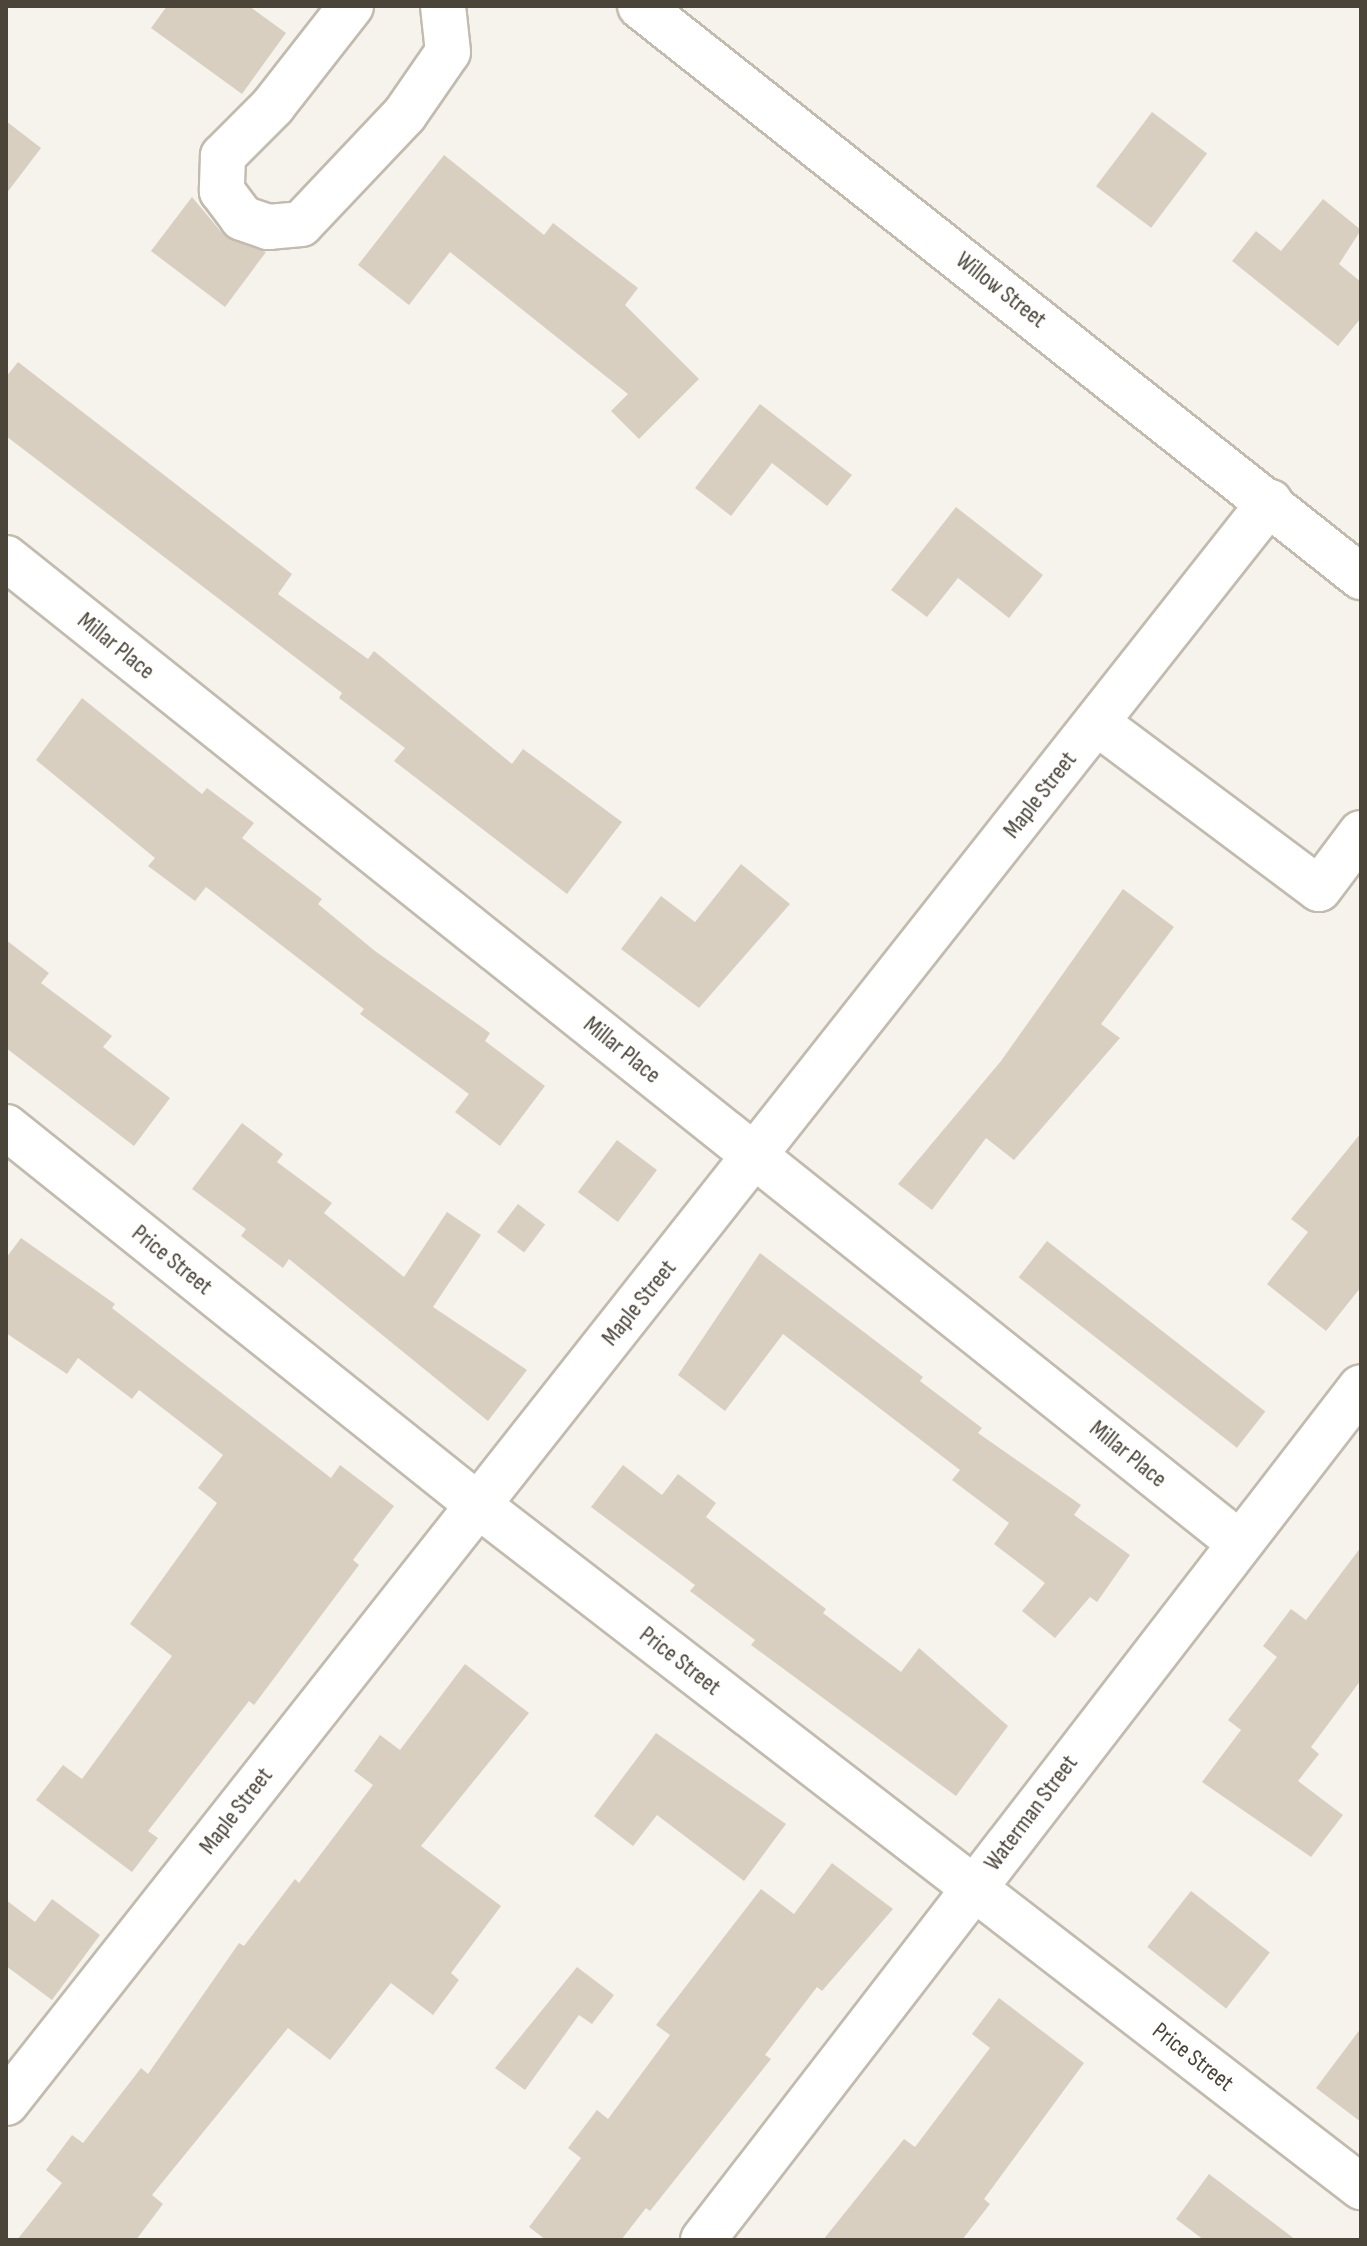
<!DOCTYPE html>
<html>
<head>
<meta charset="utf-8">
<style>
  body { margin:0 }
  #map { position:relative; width:1367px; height:2246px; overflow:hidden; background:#f6f3ec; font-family:"Sofia Sans Condensed",sans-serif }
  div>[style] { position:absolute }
  .building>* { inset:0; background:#d8cfc1; transform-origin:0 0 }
  .roads { filter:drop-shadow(2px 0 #c2bbae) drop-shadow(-2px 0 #c2bbae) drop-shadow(0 2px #c2bbae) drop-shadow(0 -2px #c2bbae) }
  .minor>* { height:44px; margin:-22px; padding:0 22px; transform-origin:22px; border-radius:22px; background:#fff }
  span { translate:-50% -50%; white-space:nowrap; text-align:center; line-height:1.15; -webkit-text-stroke:6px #fff; paint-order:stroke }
  .street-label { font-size:24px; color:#4b4439 }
  .frame { position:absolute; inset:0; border:8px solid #4b4439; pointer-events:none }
</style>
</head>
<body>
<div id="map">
  <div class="building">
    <div style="clip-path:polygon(167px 6px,249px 6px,286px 33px,242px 94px,151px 28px)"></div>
    <div style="left:1152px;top:112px;width:69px;height:93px;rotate:37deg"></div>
    <div style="clip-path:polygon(6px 121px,41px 148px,6px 194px)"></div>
    <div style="clip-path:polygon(444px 155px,544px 235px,553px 223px,638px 288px,625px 305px,699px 379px,639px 439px,611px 411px,628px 394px,450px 252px,409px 305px,358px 265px)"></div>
    <div style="clip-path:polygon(192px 197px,223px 234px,266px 252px,225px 307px,151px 251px)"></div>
    <div style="clip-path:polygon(1323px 199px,1361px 230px,1339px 264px,1361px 282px,1361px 318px,1338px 346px,1232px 261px,1256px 231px,1281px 251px)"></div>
    <div style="clip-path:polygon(18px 362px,292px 574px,278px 594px,368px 659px,374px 651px,512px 764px,523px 749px,622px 822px,567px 894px,394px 761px,405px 748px,339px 698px,342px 693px,6px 436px,6px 377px)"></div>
    <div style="clip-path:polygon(760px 404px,852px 475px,827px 506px,772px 463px,731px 516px,695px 488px)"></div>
    <div style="clip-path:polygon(956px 507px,1043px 575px,1009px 618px,958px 578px,927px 617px,891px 590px)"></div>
    <div style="clip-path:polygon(82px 698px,202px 794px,207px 788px,254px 823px,242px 838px,322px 899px,318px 904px,375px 951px,490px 1033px,485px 1041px,545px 1086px,500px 1146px,455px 1112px,469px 1094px,360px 1014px,364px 1009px,206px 887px,195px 901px,148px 866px,155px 858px,36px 760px)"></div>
    <div style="clip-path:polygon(741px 864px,790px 904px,699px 1008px,621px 949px,661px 896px,695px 922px)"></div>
    <div style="clip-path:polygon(1123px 889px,1174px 927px,1101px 1024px,1120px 1038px,1014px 1160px,986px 1138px,932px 1210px,898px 1184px,1001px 1061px)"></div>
    <div style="clip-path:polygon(6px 940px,49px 973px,41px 983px,112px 1036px,103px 1047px,170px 1098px,134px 1146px,6px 1048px)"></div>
    <div style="clip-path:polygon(242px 1123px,283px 1154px,277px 1162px,332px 1203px,324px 1213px,404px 1277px,447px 1212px,481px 1235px,433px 1307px,527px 1370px,488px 1421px,289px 1259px,283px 1268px,241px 1236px,246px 1229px,192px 1189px)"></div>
    <div style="clip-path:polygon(1361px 1133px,1361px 1287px,1326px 1331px,1267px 1284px,1308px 1232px,1291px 1219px)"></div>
    <div style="left:617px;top:1140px;width:50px;height:65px;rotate:37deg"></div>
    <div style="left:518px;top:1204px;width:34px;height:35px;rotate:37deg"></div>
    <div style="clip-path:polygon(21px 1238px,115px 1304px,112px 1308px,331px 1478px,340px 1465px,394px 1506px,353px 1560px,359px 1565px,254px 1705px,249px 1701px,148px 1831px,158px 1838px,132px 1872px,36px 1800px,63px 1765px,82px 1779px,172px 1656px,130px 1624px,217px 1503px,198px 1488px,223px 1455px,139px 1390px,132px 1399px,78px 1358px,67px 1374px,6px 1333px,6px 1258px)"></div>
    <div style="left:1047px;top:1241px;width:277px;height:46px;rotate:38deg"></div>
    <div style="clip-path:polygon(760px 1253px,923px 1377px,920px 1381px,982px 1428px,978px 1433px,1081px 1505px,1074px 1515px,1130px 1555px,1097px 1602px,1090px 1597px,1055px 1638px,1022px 1611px,1045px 1583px,994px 1544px,1009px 1523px,952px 1480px,960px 1470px,783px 1334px,725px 1411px,678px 1375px)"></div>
    <div style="clip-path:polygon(623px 1465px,662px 1495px,678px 1474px,716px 1503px,706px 1517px,826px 1609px,823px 1613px,901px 1672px,919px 1648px,1008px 1726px,956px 1796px,751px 1645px,755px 1640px,690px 1591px,695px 1585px,591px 1507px)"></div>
    <div style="clip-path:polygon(1361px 1547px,1361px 1680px,1311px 1747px,1319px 1754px,1298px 1781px,1343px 1815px,1311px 1857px,1202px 1782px,1241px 1730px,1228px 1720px,1277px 1657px,1263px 1646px,1291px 1609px,1306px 1620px)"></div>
    <div style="clip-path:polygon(465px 1664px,529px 1713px,421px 1846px,501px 1906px,451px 1973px,459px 1980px,433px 2015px,391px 1983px,330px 2060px,288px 2028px,152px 2195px,163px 2204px,136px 2240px,17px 2240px,62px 2183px,46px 2170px,72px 2135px,83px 2143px,141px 2068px,148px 2074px,239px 1943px,244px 1946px,295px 1879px,299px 1883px,373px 1785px,354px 1771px,380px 1735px,400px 1750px)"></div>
    <div style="clip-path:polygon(656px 1733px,786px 1824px,744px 1881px,657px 1815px,633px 1846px,594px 1816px)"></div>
    <div style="clip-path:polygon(832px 1863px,893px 1909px,822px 1991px,817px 1987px,765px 2055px,771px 2059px,650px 2211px,646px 2208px,621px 2240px,546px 2240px,529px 2227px,581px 2158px,568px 2148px,597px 2110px,608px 2119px,670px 2035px,656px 2025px,761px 1889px,794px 1914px)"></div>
    <div style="left:1191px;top:1891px;width:100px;height:71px;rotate:38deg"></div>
    <div style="clip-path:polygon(52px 1899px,100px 1935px,52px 2000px,6px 1966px,6px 1900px,35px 1922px)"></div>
    <div style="clip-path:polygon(577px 1967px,614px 1995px,592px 2024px,579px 2015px,525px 2090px,495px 2068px)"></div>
    <div style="clip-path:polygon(999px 1998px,1084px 2063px,984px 2199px,990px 2204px,962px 2240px,823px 2240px,904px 2139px,915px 2147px,990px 2048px,972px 2034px)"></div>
    <div style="clip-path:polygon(1361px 2028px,1361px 2122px,1316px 2088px)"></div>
    <div style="clip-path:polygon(1209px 2174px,1296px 2240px,1204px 2240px,1176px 2219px)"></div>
  </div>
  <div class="roads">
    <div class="minor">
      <div style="left:351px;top:6px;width:127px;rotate:128deg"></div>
      <div style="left:273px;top:106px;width:71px;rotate:135deg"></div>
      <div style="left:223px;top:156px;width:35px;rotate:92deg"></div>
      <div style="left:222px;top:191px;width:34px;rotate:53deg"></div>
      <div style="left:242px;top:218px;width:28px;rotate:19deg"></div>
      <div style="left:268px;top:227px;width:33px;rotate:-5deg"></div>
      <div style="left:301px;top:224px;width:151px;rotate:-46.6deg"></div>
      <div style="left:405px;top:114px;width:75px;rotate:-55.3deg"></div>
      <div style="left:448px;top:52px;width:46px;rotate:-96.2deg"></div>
      <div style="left:640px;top:6px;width:920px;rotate:38.38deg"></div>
      <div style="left:6px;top:558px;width:1577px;rotate:38.61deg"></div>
      <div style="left:1097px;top:723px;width:277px;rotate:36.8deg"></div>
      <div style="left:1319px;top:889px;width:70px;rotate:-53.1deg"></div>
      <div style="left:6px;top:1127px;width:605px;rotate:38.69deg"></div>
      <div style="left:478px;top:1505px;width:1116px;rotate:37.68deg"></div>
      <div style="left:6px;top:2103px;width:2040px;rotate:-51.71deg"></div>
      <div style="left:703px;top:2240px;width:1077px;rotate:-52.35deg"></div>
    </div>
  </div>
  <div class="street-label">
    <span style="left:1001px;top:290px;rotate:38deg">Willow Street</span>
    <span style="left:116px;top:646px;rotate:39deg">Millar Place</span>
    <span style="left:1040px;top:795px;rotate:-52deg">Maple Street</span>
    <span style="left:622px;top:1050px;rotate:39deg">Millar Place</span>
    <span style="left:172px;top:1260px;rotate:39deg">Price Street</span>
    <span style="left:639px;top:1303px;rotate:-51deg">Maple Street</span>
    <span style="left:1128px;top:1454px;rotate:39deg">Millar Place</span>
    <span style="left:680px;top:1661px;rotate:38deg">Price Street</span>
    <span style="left:236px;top:1811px;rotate:-52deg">Maple Street</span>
    <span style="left:1031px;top:1813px;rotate:-53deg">Waterman Street</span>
    <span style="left:1193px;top:2057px;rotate:38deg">Price Street</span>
  </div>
  <div class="frame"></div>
</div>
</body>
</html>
